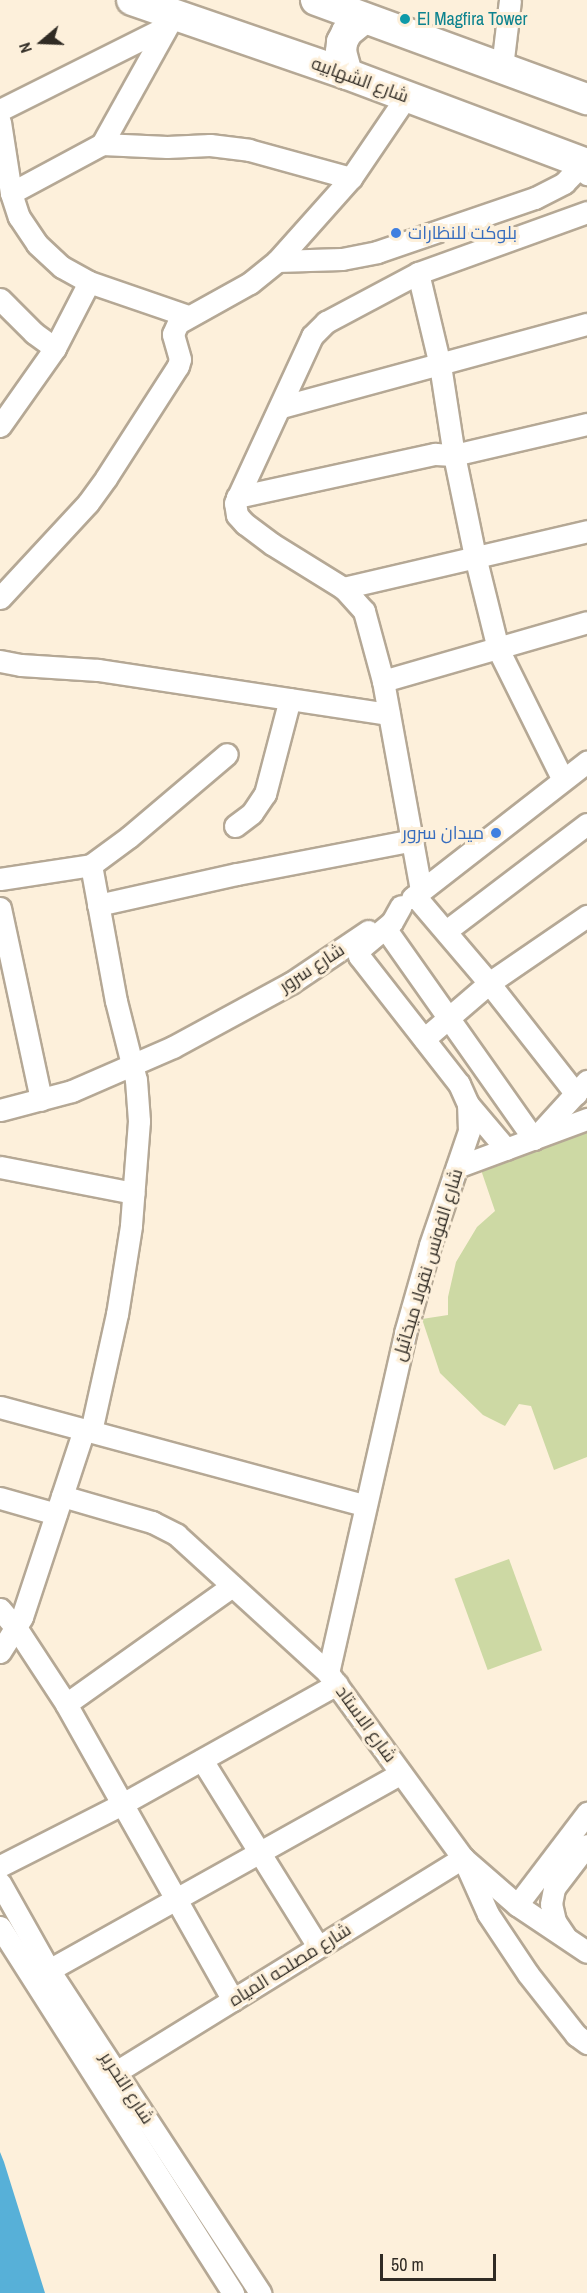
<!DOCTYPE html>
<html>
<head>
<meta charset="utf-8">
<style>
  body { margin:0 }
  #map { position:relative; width:587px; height:2293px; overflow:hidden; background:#fdf0db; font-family:"Archivo Narrow",Cairo,sans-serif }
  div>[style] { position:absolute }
  .green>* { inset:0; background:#cdd9a4; transform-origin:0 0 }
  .water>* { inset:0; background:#57b0d8 }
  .roads { filter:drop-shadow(2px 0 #b5a895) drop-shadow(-2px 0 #b5a895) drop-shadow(0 2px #b5a895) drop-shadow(0 -2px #b5a895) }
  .minor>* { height:21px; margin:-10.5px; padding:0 10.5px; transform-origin:10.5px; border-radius:10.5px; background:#fff }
  .highway>* { height:30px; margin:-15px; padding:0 15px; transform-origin:15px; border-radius:15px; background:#fff }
  .dots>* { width:16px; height:16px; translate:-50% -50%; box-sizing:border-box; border:3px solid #fdf0db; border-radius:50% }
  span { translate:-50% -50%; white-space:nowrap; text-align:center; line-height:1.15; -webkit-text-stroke:6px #fdf0db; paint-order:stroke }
  .culture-label { font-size:18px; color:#0d838f }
  .left { translate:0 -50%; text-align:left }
  .street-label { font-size:18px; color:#302b24 }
  .shop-label { font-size:18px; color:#366cbe }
  .right { translate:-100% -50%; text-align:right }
  .north { position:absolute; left:12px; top:12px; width:60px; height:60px; -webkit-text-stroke:4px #fdf0db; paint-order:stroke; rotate:251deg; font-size:16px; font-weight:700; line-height:24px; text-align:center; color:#302b24 }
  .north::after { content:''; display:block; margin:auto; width:21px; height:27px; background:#302b24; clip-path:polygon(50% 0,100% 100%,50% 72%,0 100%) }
  .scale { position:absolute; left:380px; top:2254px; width:116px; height:27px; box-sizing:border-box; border:3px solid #302b24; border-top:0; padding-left:8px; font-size:18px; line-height:21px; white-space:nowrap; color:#302b24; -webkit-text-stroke:4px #fdf0db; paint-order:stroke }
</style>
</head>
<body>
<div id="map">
  <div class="green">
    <div style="clip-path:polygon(587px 1125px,587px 1457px,554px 1470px,531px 1406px,519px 1404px,505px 1426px,483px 1415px,440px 1373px,422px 1319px,448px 1315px,448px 1297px,456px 1262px,477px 1227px,495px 1211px,480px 1167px)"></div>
    <div style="left:509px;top:1559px;width:97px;height:58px;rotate:70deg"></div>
  </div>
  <div class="water">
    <div style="clip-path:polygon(0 2152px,4px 2162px,45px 2293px,0 2293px)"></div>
  </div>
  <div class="roads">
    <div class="minor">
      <div style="left:502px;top:67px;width:67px;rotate:-83.2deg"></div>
      <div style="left:0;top:110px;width:186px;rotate:-26.6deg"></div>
      <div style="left:0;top:122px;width:72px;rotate:81.2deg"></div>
      <div style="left:11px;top:193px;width:25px;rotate:72deg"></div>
      <div style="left:19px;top:217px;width:32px;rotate:56deg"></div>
      <div style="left:37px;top:244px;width:34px;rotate:43deg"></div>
      <div style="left:62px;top:267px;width:31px;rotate:29deg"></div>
      <div style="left:89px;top:282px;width:105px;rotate:19deg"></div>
      <div style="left:102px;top:144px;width:65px;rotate:2.6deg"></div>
      <div style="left:167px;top:147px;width:43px;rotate:-2.7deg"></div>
      <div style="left:210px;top:145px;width:39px;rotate:7deg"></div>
      <div style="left:249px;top:150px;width:106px;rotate:15.4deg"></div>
      <div style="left:11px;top:193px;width:103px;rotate:-28.3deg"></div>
      <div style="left:102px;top:144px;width:150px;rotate:-60.9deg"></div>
      <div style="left:277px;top:261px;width:65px;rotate:-1.8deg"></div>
      <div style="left:342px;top:259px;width:36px;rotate:-11deg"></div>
      <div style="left:377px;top:252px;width:167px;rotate:-18.9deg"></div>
      <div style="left:535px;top:198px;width:33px;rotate:-27deg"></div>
      <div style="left:564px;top:183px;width:28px;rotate:-46deg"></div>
      <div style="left:583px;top:163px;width:12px;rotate:70deg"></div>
      <div style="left:418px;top:273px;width:95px;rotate:76.6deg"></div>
      <div style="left:440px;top:365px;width:91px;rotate:81.2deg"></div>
      <div style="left:454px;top:455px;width:103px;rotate:78.3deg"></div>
      <div style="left:475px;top:556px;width:96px;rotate:76.1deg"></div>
      <div style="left:498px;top:649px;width:146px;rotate:63.6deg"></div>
      <div style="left:0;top:299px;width:48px;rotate:45deg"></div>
      <div style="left:34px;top:333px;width:26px;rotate:36deg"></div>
      <div style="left:281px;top:407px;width:317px;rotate:-15.2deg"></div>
      <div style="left:0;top:426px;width:95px;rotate:-54.8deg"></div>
      <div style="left:55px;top:348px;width:74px;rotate:-62.7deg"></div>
      <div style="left:237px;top:497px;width:203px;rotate:-12.3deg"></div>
      <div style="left:435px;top:454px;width:19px;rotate:3deg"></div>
      <div style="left:454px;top:455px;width:137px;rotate:-13.1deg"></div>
      <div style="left:343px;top:588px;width:251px;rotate:-13.1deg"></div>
      <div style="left:0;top:598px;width:129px;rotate:-47.2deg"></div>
      <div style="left:88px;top:503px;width:31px;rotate:-54deg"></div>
      <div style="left:106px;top:478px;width:133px;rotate:-57.3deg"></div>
      <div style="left:178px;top:366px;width:7px;rotate:-74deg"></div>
      <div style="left:180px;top:359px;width:26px;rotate:-106deg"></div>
      <div style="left:173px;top:334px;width:12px;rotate:-66deg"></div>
      <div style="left:178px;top:323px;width:82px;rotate:-29.1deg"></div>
      <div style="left:250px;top:283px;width:35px;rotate:-39deg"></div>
      <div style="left:277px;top:261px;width:111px;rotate:-48.3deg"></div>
      <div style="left:351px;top:178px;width:98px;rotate:-55.8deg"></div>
      <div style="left:0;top:661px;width:21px;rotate:11deg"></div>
      <div style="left:21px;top:665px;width:77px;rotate:3.7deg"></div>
      <div style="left:98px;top:670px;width:294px;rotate:8.6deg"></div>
      <div style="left:383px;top:681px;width:212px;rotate:-16.1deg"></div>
      <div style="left:235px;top:826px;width:21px;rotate:-37deg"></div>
      <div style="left:252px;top:813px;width:23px;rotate:-56deg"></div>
      <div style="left:265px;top:794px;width:98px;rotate:-75.3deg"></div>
      <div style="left:91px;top:865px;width:138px;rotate:79.6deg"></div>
      <div style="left:116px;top:1001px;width:81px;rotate:75.8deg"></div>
      <div style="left:136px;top:1080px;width:41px;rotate:85.8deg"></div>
      <div style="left:139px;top:1121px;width:105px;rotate:94.4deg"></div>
      <div style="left:131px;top:1226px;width:89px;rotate:99deg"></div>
      <div style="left:117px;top:1314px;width:120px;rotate:102.5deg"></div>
      <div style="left:0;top:879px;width:92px;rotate:-8.7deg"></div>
      <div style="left:91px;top:865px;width:47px;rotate:-36.4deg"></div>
      <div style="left:129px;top:837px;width:128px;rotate:-40.3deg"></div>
      <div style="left:421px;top:890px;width:212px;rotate:-100.3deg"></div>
      <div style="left:383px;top:681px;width:73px;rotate:-105.2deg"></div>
      <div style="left:364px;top:611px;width:31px;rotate:-132deg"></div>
      <div style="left:343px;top:588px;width:84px;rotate:-148.2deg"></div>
      <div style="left:272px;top:544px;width:34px;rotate:-143deg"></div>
      <div style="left:245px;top:524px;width:12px;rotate:-132deg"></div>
      <div style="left:237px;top:515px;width:12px;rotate:-99deg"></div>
      <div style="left:235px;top:503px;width:184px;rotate:-65.2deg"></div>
      <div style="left:312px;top:336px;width:20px;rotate:-45deg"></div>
      <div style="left:326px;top:322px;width:104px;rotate:-28deg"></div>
      <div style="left:418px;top:273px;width:180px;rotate:-19.8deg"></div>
      <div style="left:415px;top:896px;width:114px;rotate:49.6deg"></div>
      <div style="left:489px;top:983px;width:141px;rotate:51.9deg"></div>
      <div style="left:412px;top:898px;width:222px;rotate:-37.9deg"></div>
      <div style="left:98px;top:905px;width:142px;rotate:-12.6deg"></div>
      <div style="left:237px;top:874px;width:179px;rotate:-10.9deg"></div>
      <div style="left:0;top:908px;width:196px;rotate:77.9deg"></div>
      <div style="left:385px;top:928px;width:258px;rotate:54.8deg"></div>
      <div style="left:534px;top:1139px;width:79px;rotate:-47.6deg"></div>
      <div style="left:446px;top:931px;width:177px;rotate:-37.2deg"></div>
      <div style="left:424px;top:1039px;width:86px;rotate:-40.7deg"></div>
      <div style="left:489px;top:983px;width:119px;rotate:-34.4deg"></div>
      <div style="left:468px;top:1104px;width:59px;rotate:49.8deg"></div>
      <div style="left:0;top:1110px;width:74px;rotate:-14.8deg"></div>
      <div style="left:72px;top:1091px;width:110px;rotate:-23.5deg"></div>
      <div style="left:173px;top:1047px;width:134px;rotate:-28.5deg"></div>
      <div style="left:291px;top:983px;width:93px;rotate:-34deg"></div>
      <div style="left:0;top:1167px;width:136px;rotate:11deg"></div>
      <div style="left:457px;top:1167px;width:139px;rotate:-20.3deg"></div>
      <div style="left:0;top:1407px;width:377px;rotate:15.1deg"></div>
      <div style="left:62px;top:1496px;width:94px;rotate:16.1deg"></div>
      <div style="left:152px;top:1522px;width:28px;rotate:27deg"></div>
      <div style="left:177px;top:1535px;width:205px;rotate:42.4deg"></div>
      <div style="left:328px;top:1673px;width:229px;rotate:53.9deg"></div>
      <div style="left:463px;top:1858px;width:61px;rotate:65.9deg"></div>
      <div style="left:488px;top:1914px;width:72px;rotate:56.3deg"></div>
      <div style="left:528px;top:1974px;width:78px;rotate:51.8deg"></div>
      <div style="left:576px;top:2035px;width:14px;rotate:36deg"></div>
      <div style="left:0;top:1498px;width:58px;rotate:15.9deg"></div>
      <div style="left:0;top:1609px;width:26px;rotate:50deg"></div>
      <div style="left:17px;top:1629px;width:90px;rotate:56.8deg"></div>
      <div style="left:66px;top:1704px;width:340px;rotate:60.6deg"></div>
      <div style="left:0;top:1652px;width:41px;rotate:-57.8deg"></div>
      <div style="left:22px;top:1617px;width:198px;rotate:-71.7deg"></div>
      <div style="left:328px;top:1673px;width:349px;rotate:-77.2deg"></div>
      <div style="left:405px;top:1333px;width:91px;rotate:-74.1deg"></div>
      <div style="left:430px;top:1245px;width:120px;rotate:-71.1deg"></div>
      <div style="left:469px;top:1131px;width:27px;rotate:-92deg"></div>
      <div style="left:468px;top:1104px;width:22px;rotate:-114deg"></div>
      <div style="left:459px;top:1084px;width:162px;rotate:-128deg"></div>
      <div style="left:359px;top:956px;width:8px;rotate:-76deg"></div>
      <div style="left:361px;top:948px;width:40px;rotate:-40deg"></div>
      <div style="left:392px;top:922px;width:18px;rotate:-61deg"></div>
      <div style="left:66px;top:1704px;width:204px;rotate:-35.4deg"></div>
      <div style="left:202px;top:1760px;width:219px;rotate:58.1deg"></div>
      <div style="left:0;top:1866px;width:139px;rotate:-26.9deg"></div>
      <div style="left:124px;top:1803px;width:244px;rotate:-29.2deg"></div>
      <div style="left:0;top:1883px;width:100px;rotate:60.6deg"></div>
      <div style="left:49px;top:1970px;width:386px;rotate:56.8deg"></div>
      <div style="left:517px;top:1905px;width:116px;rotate:-52.7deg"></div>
      <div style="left:0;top:1927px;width:434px;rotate:57.5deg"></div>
      <div style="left:565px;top:1936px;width:18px;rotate:-124deg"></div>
      <div style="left:555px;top:1921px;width:17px;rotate:-103deg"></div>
      <div style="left:551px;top:1904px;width:16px;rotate:-79deg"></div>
      <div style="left:554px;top:1888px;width:54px;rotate:-52.5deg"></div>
      <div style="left:49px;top:1970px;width:403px;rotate:-29.2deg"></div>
      <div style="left:116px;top:2072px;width:408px;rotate:-31.7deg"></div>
      <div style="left:463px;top:1858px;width:72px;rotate:41deg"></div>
      <div style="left:517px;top:1905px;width:84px;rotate:33.9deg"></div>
    </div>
    <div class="highway">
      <div style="left:132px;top:0;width:227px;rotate:19deg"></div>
      <div style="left:347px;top:74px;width:256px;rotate:20.6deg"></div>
      <div style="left:316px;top:0;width:289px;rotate:20.1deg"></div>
      <div style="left:347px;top:74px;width:23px;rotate:-105deg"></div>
      <div style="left:341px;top:52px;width:10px;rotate:-84deg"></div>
      <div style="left:342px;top:42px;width:11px;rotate:-63deg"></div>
      <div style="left:347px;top:32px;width:21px;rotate:-39deg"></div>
    </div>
  </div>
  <div class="dots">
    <div style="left:405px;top:19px;background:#0f9aa8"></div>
    <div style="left:396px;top:233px;background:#3f7fe0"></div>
    <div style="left:496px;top:833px;background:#3f7fe0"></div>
  </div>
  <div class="culture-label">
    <span class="left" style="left:417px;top:19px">El Magfira Tower</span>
  </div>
  <div class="street-label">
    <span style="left:360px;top:80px;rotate:20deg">شارع الشهابيه</span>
    <span style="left:312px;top:968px;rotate:-33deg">شارع سرور</span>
    <span style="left:428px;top:1265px;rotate:-73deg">شارع الفونس نقولا ميخائيل</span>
    <span style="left:366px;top:1724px;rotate:54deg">شارع الاستاد</span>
    <span style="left:290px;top:1965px;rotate:-32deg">شارع مصلحه المياه</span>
    <span style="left:127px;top:2088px;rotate:57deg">شارع التحرير</span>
  </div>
  <div class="shop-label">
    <span class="left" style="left:408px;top:233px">بلوكت للنظارات</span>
    <span class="right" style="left:484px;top:833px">ميدان سرور</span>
  </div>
  <div class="north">N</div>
  <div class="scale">50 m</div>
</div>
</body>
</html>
